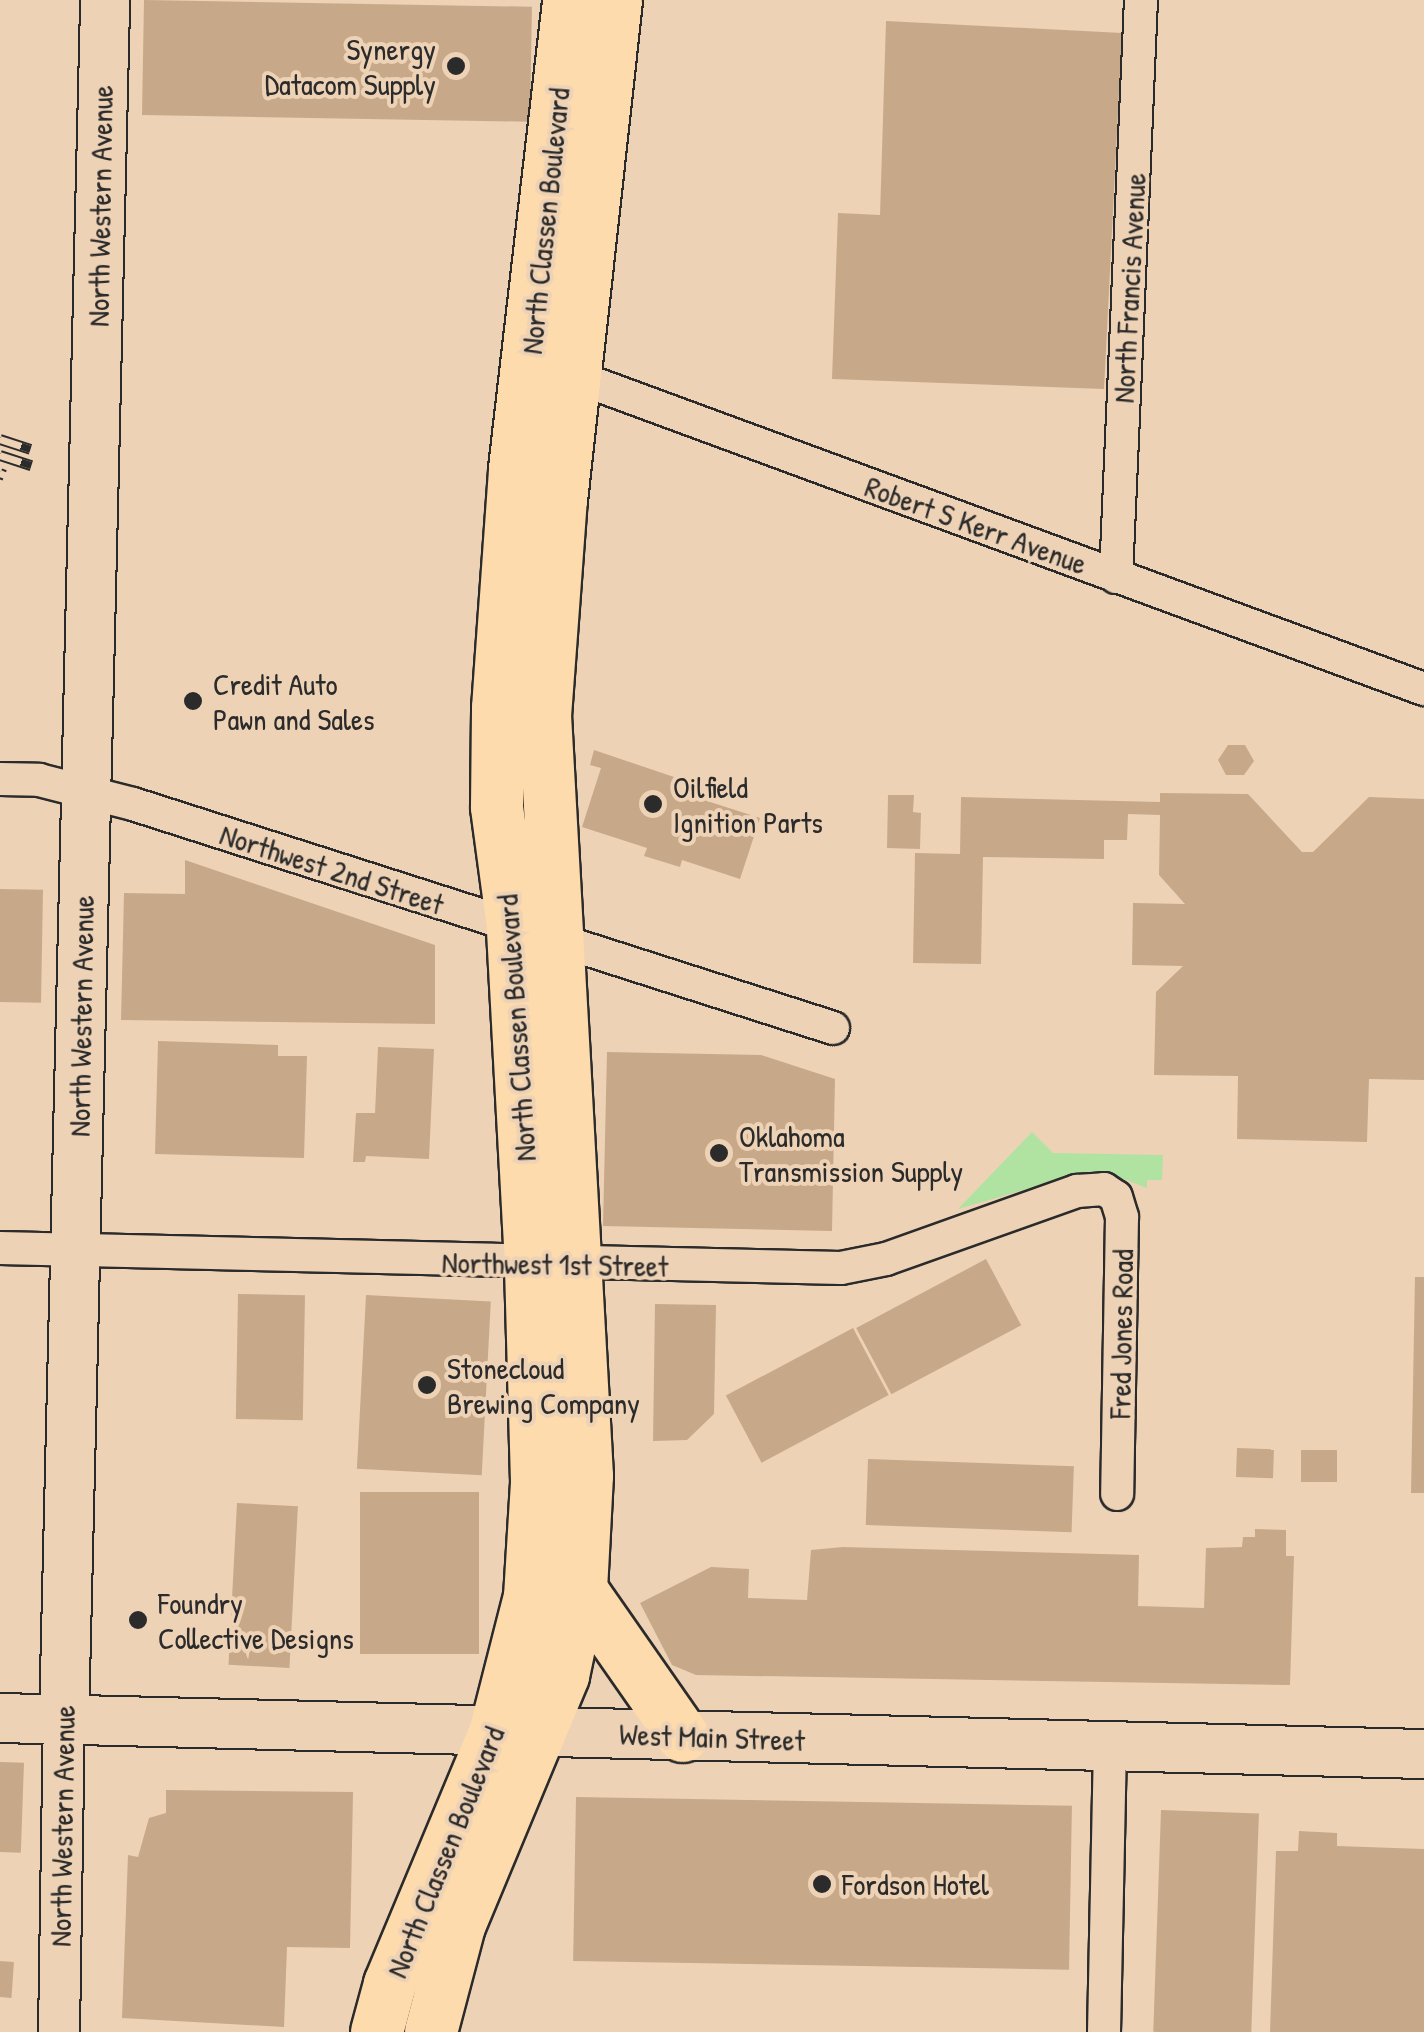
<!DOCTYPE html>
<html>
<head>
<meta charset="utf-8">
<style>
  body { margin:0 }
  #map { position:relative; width:1424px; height:2032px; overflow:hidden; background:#eed2b5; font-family:"Patrick Hand",sans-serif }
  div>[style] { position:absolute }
  .green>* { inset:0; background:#b0e2a2 }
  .building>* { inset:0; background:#c7a989; transform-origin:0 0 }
  .roads { filter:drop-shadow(2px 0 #2b2b2b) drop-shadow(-2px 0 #2b2b2b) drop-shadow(0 2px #2b2b2b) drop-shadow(0 -2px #2b2b2b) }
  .minor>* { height:32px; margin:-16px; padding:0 16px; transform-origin:16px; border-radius:16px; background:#eed2b5 }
  .tertiary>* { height:40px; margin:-20px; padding:0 20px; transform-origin:20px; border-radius:20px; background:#eed2b5 }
  .secondary>* { height:48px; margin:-24px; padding:0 24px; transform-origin:24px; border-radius:24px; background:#eed2b5 }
  .primary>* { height:52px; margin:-26px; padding:0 26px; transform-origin:26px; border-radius:26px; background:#fedbac }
  .rail>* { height:11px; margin-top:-5.5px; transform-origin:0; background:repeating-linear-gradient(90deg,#eed2b5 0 22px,#2b2b2b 0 44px); box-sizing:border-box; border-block:2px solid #2b2b2b }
  .dots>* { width:28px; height:28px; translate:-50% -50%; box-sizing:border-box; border:5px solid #eed2b5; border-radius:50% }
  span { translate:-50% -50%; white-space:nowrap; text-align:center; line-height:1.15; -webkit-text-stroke:8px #eed2b5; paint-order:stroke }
  .poi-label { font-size:30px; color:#2b2b2b }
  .right { translate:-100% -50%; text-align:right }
  .left { translate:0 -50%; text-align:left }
  .street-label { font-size:30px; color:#2b2b2b }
</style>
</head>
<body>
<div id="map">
  <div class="green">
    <div style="clip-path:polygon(1032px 1132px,1053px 1153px,1163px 1155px,1162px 1180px,1147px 1180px,1147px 1188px,1108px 1173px,1079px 1174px,958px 1209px)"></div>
  </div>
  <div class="building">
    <div style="left:144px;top:0;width:388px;height:115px;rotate:1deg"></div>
    <div style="clip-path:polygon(886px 21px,1122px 33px,1104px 389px,832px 379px,838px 213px,880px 215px)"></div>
    <div style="clip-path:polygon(1228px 745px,1245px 745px,1254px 761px,1244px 775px,1226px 775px,1218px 760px)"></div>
    <div style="clip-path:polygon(594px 750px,677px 778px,673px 790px,760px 818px,740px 879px,682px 860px,680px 867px,644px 856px,647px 848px,582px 827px,601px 768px,590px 765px)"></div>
    <div style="clip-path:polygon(1160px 793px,1248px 794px,1302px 852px,1313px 852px,1369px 797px,1424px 799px,1424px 1080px,1369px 1079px,1367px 1142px,1237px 1139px,1238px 1076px,1154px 1075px,1156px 992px,1183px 966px,1132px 965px,1133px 903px,1185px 904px,1159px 875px,1160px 815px,1128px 814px,1127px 840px,1104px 840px,1104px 859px,983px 857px,981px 964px,913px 963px,915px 853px,960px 854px,961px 797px,1160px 802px)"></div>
    <div style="clip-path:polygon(888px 795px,914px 795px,913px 812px,921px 813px,920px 849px,887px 848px)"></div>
    <div style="clip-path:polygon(185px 860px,435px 945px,435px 1024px,121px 1020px,124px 893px,185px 894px)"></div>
    <div style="left:0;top:889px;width:43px;height:113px;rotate:1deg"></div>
    <div style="clip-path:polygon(158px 1041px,278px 1045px,278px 1056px,307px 1056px,304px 1158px,155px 1154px)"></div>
    <div style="clip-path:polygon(378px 1047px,434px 1049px,429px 1159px,366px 1156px,365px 1162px,353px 1162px,356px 1113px,375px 1113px)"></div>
    <div style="clip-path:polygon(607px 1052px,761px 1055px,835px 1079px,832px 1231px,603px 1226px)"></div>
    <div style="left:986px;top:1259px;width:75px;height:147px;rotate:62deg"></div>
    <div style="clip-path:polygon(1415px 1277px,1424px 1277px,1424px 1493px,1411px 1493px)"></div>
    <div style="left:238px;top:1294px;width:67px;height:125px;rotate:1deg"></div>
    <div style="left:366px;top:1295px;width:125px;height:174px;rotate:3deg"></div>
    <div style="clip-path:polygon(655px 1304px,716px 1305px,714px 1414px,687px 1440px,653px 1441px)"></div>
    <div style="left:853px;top:1328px;width:76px;height:144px;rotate:62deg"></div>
    <div style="left:1237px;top:1448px;width:37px;height:29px;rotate:2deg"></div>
    <div style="left:1301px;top:1450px;width:36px;height:32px"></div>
    <div style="left:868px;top:1459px;width:206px;height:66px;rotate:2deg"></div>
    <div style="left:360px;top:1492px;width:119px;height:162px"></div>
    <div style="left:237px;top:1503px;width:61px;height:162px;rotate:3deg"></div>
    <div style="clip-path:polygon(1255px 1529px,1286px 1530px,1286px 1556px,1294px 1556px,1290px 1685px,696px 1675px,672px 1665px,640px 1603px,711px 1567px,749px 1569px,748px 1598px,807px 1600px,811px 1550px,843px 1547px,1139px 1555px,1138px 1606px,1204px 1608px,1206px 1548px,1242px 1547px,1243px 1537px,1255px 1537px)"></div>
    <div style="left:0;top:1762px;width:24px;height:90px;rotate:2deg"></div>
    <div style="clip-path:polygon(166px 1790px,353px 1792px,350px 1948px,287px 1947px,284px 2027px,122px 2018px,128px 1855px,138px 1857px,149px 1818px,166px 1813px)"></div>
    <div style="left:576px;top:1797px;width:496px;height:164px;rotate:1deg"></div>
    <div style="left:1161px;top:1810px;width:98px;height:222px;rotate:2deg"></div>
    <div style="clip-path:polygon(1299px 1831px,1337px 1833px,1337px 1846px,1424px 1849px,1424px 2032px,1270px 2032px,1276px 1851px,1298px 1851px)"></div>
    <div style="left:0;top:1961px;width:14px;height:36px;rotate:4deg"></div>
  </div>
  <div class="roads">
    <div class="minor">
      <div style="left:560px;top:371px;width:921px;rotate:20.21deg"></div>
      <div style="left:1116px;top:577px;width:578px;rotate:-87.52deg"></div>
      <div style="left:0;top:779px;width:39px;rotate:1deg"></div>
      <div style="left:39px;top:780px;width:97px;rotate:14.3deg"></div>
      <div style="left:133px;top:804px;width:735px;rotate:17.74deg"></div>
      <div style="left:0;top:1248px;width:841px;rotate:1.36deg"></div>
      <div style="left:841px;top:1268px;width:46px;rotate:-11.3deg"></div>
      <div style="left:886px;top:1259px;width:203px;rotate:-19.6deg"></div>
      <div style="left:1077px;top:1191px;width:27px;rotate:-4deg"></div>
      <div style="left:1104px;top:1189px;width:14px;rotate:34deg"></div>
      <div style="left:1116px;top:1197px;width:21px;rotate:73deg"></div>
      <div style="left:1122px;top:1217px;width:277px;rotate:91deg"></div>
      <div style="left:1104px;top:2032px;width:283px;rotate:-88.8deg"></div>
    </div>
    <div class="tertiary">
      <div style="left:59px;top:2032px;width:312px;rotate:-89.1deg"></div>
    </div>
    <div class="secondary">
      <div style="left:0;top:1718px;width:1424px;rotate:1.45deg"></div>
      <div style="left:64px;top:1720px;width:1720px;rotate:-88.63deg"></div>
    </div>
    <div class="primary">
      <div style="left:581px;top:1590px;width:178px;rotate:55.1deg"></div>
      <div style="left:377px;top:2032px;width:50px;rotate:-74.8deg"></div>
      <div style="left:390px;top:1984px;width:275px;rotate:-67.3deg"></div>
      <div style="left:496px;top:1730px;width:137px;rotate:-75.7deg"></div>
      <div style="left:530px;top:1597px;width:115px;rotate:-86.5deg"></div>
      <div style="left:537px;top:1482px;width:219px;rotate:-91.6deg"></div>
      <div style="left:531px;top:1263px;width:337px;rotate:-93.1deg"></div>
      <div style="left:513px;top:926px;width:120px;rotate:-97.7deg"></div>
      <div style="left:497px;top:807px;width:99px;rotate:-89.4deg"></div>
      <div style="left:498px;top:708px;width:240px;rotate:-85.9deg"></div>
      <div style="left:515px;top:469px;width:472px;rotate:-83.4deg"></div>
      <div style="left:431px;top:2032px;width:110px;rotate:-75.2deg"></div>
      <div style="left:459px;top:1926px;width:271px;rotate:-67.4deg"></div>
      <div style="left:563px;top:1676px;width:88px;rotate:-78.2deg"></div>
      <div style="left:581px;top:1590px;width:114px;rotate:-87deg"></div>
      <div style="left:587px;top:1476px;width:761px;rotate:-93.16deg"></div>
      <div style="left:545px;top:716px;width:217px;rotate:-85.8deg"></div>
      <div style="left:561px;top:500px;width:503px;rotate:-83.72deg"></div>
    </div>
  </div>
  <div class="rail">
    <div style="left:0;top:439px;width:32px;rotate:18deg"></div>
    <div style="left:0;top:455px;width:33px;rotate:18deg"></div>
    <div style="left:0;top:473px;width:5px;rotate:22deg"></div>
  </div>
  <div class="dots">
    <div style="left:456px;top:66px;background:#2b2b2b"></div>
    <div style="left:193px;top:701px;background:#2b2b2b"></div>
    <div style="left:653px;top:804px;background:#2b2b2b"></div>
    <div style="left:719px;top:1153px;background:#2b2b2b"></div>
    <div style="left:427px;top:1385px;background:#2b2b2b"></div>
    <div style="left:138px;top:1620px;background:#2b2b2b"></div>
    <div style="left:822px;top:1884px;background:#2b2b2b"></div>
  </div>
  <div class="poi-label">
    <span class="right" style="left:436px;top:66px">Synergy<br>Datacom Supply</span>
    <span class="left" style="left:213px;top:701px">Credit Auto<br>Pawn and Sales</span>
    <span class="left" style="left:673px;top:804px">Oilfield<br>Ignition Parts</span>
    <span class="left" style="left:739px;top:1153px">Oklahoma<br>Transmission Supply</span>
    <span class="left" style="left:447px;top:1385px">Stonecloud<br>Brewing Company</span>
    <span class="left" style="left:158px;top:1620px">Foundry<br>Collective Designs</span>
    <span class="left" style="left:842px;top:1884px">Fordson Hotel</span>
  </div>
  <div class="street-label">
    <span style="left:100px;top:206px;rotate:-89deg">North Western Avenue</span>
    <span style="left:545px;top:221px;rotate:-84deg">North Classen Boulevard</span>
    <span style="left:1129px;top:288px;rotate:-87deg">North Francis Avenue</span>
    <span style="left:976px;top:525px;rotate:20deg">Robert S Kerr Avenue</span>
    <span style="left:332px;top:869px;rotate:18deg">Northwest 2nd Street</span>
    <span style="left:81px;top:1016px;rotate:-89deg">North Western Avenue</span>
    <span style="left:516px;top:1028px;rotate:-94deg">North Classen Boulevard</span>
    <span style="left:555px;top:1264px;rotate:1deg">Northwest 1st Street</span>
    <span style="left:1121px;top:1334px;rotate:-89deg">Fred Jones Road</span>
    <span style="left:712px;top:1737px;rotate:2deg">West Main Street</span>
    <span style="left:62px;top:1826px;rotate:-89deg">North Western Avenue</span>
    <span style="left:445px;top:1852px;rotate:-68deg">North Classen Boulevard</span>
  </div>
</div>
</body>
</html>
